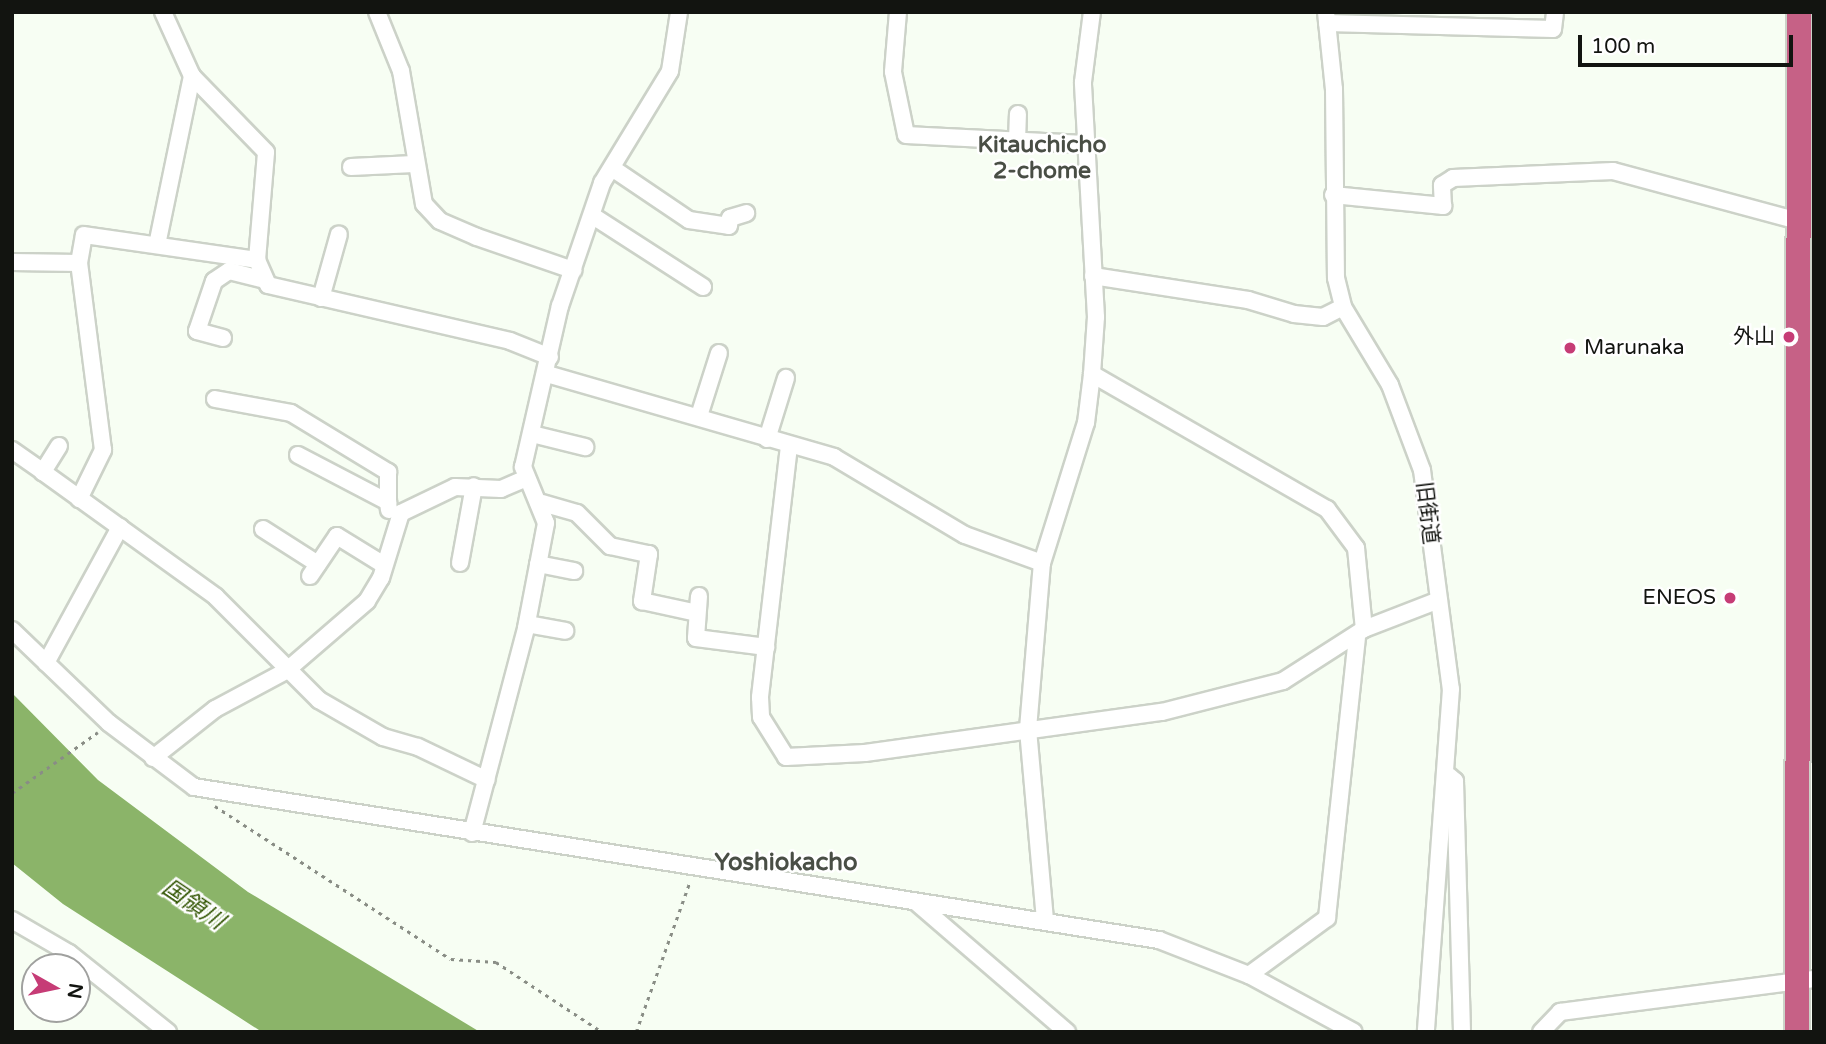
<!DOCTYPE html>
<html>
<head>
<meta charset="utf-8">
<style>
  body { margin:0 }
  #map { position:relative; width:1826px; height:1044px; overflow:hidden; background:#f7fef3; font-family:"Varela Round","Noto Sans JP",sans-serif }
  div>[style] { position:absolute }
  .water>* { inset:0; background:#8bb469 }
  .path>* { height:2.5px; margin-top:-1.25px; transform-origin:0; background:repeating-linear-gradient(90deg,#898d85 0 3.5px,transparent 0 8.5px) }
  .roads { filter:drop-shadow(2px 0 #ccd2c8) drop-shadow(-2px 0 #ccd2c8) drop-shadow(0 2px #ccd2c8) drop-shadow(0 -2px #ccd2c8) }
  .minor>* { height:16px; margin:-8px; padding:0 8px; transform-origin:8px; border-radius:8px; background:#fff }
  .highway>* { height:24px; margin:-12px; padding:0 12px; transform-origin:12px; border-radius:12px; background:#c66186 }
  .dots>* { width:19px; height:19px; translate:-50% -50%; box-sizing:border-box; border:4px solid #fff; border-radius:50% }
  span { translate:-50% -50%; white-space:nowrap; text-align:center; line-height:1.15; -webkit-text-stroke:5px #fff; paint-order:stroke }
  .poi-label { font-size:21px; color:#121410 }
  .right { translate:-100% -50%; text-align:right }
  .left { translate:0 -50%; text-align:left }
  .street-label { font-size:21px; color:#121410 }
  .neighbourhood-label { font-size:23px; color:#494e45; font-weight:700 }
  .water-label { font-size:23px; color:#305400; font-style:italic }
  .quarter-label { font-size:24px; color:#494e45; font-weight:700 }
  .frame { position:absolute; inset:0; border:14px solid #121410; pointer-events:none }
  .north { position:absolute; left:21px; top:953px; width:70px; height:70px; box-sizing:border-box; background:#fff; border:2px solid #a0a19f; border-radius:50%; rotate:99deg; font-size:19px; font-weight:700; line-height:28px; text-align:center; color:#121410 }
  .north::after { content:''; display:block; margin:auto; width:24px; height:32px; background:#c63c76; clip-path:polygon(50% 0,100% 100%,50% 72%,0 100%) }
  .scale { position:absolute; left:1578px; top:35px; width:215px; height:32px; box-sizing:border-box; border:4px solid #121410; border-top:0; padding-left:9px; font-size:21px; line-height:24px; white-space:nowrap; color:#121410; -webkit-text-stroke:5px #fff; paint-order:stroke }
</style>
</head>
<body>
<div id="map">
  <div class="water">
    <div style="clip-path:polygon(12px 693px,98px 780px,248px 892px,480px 1032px,262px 1032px,63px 904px,12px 863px)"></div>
  </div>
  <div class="path">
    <div style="left:12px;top:793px;width:105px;rotate:-35.3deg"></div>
    <div style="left:215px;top:806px;width:281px;rotate:33deg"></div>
    <div style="left:451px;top:959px;width:45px;rotate:3.8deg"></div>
    <div style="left:496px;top:962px;width:127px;rotate:33.4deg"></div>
    <div style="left:636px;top:1032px;width:160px;rotate:-70.3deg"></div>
  </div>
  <div class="roads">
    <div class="minor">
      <div style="left:377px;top:12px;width:64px;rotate:67.9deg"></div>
      <div style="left:401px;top:71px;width:135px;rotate:80.2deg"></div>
      <div style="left:424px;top:204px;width:23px;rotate:47deg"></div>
      <div style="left:440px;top:221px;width:40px;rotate:23.4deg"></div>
      <div style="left:477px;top:237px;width:102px;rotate:19deg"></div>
      <div style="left:898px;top:12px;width:60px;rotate:94.8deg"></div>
      <div style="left:893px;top:72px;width:64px;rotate:78.3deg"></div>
      <div style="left:906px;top:135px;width:179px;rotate:2.9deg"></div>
      <div style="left:1326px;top:12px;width:77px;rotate:84.1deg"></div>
      <div style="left:1334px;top:89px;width:189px;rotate:89.4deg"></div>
      <div style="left:1336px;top:278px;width:30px;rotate:76deg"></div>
      <div style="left:1343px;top:307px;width:91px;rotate:58.9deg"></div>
      <div style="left:1390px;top:385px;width:91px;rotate:69.4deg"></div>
      <div style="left:1422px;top:470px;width:221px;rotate:82.5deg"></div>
      <div style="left:1451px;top:689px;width:344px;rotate:94.2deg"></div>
      <div style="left:1327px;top:23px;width:226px;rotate:1.5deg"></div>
      <div style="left:1553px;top:29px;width:17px;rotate:-83deg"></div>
      <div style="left:1017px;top:141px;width:27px;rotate:-88deg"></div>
      <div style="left:351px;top:167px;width:63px;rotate:-2.7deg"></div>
      <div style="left:615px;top:170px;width:89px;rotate:34deg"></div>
      <div style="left:689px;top:220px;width:40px;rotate:8.5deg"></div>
      <div style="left:729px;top:226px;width:8px;rotate:-83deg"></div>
      <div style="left:730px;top:218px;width:17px;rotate:-17deg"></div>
      <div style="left:1333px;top:195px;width:111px;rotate:5.7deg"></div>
      <div style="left:1443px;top:206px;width:21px;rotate:-93deg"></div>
      <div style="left:1442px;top:185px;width:13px;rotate:-32deg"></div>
      <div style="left:1453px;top:178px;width:160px;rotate:-2.5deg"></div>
      <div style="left:1613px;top:171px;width:192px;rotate:15.1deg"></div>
      <div style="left:593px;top:216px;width:131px;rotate:32.8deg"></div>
      <div style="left:157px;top:245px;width:173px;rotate:-78.3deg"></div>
      <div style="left:192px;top:76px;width:70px;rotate:-114.4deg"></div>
      <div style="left:257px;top:260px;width:27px;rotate:66deg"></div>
      <div style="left:268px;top:285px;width:248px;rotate:13deg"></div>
      <div style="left:510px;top:341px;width:43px;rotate:21.8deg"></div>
      <div style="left:12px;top:262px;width:67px;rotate:0.9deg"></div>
      <div style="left:1093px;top:276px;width:157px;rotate:8.8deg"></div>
      <div style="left:1248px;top:300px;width:48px;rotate:16.9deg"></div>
      <div style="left:1294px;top:314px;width:29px;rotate:6deg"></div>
      <div style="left:1323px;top:317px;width:22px;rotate:-27deg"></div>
      <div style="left:321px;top:298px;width:66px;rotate:-74.3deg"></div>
      <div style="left:223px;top:338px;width:27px;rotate:-165deg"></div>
      <div style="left:197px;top:331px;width:53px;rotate:-71.2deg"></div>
      <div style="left:214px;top:281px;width:18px;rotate:-34deg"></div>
      <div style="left:229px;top:271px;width:33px;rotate:14deg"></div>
      <div style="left:547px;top:374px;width:299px;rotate:16.1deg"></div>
      <div style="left:834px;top:457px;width:152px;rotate:30.8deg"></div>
      <div style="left:965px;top:535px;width:82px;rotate:20deg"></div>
      <div style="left:1092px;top:374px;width:271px;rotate:29.9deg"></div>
      <div style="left:1327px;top:509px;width:49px;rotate:53.4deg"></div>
      <div style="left:1356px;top:548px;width:81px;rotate:84.4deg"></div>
      <div style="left:215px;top:399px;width:77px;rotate:10.4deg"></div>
      <div style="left:291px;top:413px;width:114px;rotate:31.3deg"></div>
      <div style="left:388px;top:472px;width:30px;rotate:90deg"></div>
      <div style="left:699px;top:416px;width:66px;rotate:-72.4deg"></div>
      <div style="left:532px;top:434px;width:55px;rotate:13.8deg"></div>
      <div style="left:767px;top:439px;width:64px;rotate:-72.7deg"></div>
      <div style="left:59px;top:446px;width:31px;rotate:122deg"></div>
      <div style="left:43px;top:472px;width:213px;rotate:35.8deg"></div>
      <div style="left:216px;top:597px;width:146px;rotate:45deg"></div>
      <div style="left:319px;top:700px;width:74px;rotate:30deg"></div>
      <div style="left:383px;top:737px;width:36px;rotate:16deg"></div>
      <div style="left:418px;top:747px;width:76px;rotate:25.6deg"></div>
      <div style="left:789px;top:446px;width:253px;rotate:96.6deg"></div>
      <div style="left:760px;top:697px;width:20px;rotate:87deg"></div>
      <div style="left:761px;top:717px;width:47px;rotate:58deg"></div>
      <div style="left:786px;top:757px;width:79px;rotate:-2.9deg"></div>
      <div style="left:865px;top:753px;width:300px;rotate:-7.9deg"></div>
      <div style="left:1162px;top:712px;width:125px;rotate:-14.4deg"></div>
      <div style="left:1283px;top:681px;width:96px;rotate:-32.7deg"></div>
      <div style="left:1364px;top:629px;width:80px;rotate:-21.1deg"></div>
      <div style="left:12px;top:450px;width:38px;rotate:35deg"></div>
      <div style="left:298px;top:455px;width:102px;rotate:27.6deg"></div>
      <div style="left:388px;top:502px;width:8px;rotate:83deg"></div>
      <div style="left:79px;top:499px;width:55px;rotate:-63.9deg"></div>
      <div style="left:103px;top:450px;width:189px;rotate:-97.3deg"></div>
      <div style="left:79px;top:263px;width:28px;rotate:-80deg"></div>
      <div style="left:84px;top:235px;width:175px;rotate:8.2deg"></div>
      <div style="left:257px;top:260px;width:108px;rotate:-85.2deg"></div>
      <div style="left:266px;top:152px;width:106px;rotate:-134.2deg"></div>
      <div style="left:542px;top:503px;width:36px;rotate:16deg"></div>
      <div style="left:577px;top:513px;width:47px;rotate:45deg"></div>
      <div style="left:610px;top:546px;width:40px;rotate:12deg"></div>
      <div style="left:649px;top:554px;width:48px;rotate:98.5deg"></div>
      <div style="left:642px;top:601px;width:56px;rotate:12.3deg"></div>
      <div style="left:263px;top:529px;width:65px;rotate:32.5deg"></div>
      <div style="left:460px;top:563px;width:78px;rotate:-79.7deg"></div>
      <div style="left:538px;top:564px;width:37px;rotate:11deg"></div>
      <div style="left:310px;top:576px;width:48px;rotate:-56deg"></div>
      <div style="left:337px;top:536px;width:55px;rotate:31.7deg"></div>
      <div style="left:699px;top:596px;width:42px;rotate:94.1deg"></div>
      <div style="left:696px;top:638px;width:71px;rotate:7.3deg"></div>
      <div style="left:527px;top:624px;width:39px;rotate:10deg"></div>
      <div style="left:12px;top:630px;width:134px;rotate:43.8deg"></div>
      <div style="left:109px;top:723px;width:106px;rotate:37deg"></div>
      <div style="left:194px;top:787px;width:977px;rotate:9.01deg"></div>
      <div style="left:1159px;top:940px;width:97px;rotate:21.3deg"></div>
      <div style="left:1249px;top:975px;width:119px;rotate:28.5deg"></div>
      <div style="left:46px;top:663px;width:155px;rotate:-61.4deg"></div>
      <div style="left:153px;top:758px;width:79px;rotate:-38.3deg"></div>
      <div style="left:215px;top:709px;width:81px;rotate:-28.2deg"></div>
      <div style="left:286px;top:671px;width:107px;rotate:-40.8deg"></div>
      <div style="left:367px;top:601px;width:27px;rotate:-59deg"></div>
      <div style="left:381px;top:578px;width:68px;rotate:-72.9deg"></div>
      <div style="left:401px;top:513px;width:60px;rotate:-25.7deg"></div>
      <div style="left:455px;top:487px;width:46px;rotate:2.5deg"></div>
      <div style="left:501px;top:489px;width:25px;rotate:-23deg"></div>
      <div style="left:1449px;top:776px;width:8px;rotate:40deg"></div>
      <div style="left:1455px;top:781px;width:251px;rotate:88.4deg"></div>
      <div style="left:472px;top:833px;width:212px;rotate:-75.2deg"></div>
      <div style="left:526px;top:628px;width:107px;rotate:-79.2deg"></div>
      <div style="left:546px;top:523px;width:61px;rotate:-112.3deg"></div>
      <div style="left:523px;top:467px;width:165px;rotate:-77.1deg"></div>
      <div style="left:560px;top:306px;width:130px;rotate:-71.1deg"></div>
      <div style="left:602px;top:183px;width:131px;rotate:-58.7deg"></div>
      <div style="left:670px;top:71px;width:60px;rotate:-81.3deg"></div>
      <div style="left:917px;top:903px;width:198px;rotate:40.7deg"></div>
      <div style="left:12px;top:920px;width:66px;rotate:30.1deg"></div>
      <div style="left:69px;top:953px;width:127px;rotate:38.6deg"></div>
      <div style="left:1045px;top:920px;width:192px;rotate:-95.1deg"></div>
      <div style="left:1028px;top:729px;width:167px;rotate:-85.2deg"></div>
      <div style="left:1042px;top:563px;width:147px;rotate:-72.6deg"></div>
      <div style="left:1086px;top:423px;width:49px;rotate:-83deg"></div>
      <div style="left:1092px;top:374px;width:57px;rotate:-86deg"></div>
      <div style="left:1096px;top:317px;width:235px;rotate:-93.2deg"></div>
      <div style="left:1083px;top:82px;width:71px;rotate:-82.7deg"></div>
      <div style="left:1249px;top:975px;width:97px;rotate:-36.2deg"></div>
      <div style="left:1327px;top:918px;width:282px;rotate:-83.9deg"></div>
      <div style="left:1541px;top:1032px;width:28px;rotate:-46deg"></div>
      <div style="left:1560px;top:1012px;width:256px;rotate:-7.4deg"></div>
    </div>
    <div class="highway">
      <div style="left:1797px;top:1032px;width:1020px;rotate:-89.89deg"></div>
    </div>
  </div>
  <div class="dots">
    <div style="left:1789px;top:337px;background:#c63c76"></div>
    <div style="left:1570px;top:348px;background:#c63c76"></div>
    <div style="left:1730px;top:598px;background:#c63c76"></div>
  </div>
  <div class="poi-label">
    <span class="right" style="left:1775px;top:337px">外山</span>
    <span class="left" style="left:1584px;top:348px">Marunaka</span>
    <span class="right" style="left:1716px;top:598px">ENEOS</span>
  </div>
  <div class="street-label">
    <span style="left:1427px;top:513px;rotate:83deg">旧街道</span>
  </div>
  <div class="neighbourhood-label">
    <span style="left:1042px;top:158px">Kitauchicho<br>2-chome</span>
  </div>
  <div class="water-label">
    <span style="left:193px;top:905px;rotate:34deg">国領川</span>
  </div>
  <div class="quarter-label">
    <span style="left:786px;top:863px">Yoshiokacho</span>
  </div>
  <div class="frame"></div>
  <div class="north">N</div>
  <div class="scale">100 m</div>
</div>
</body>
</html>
